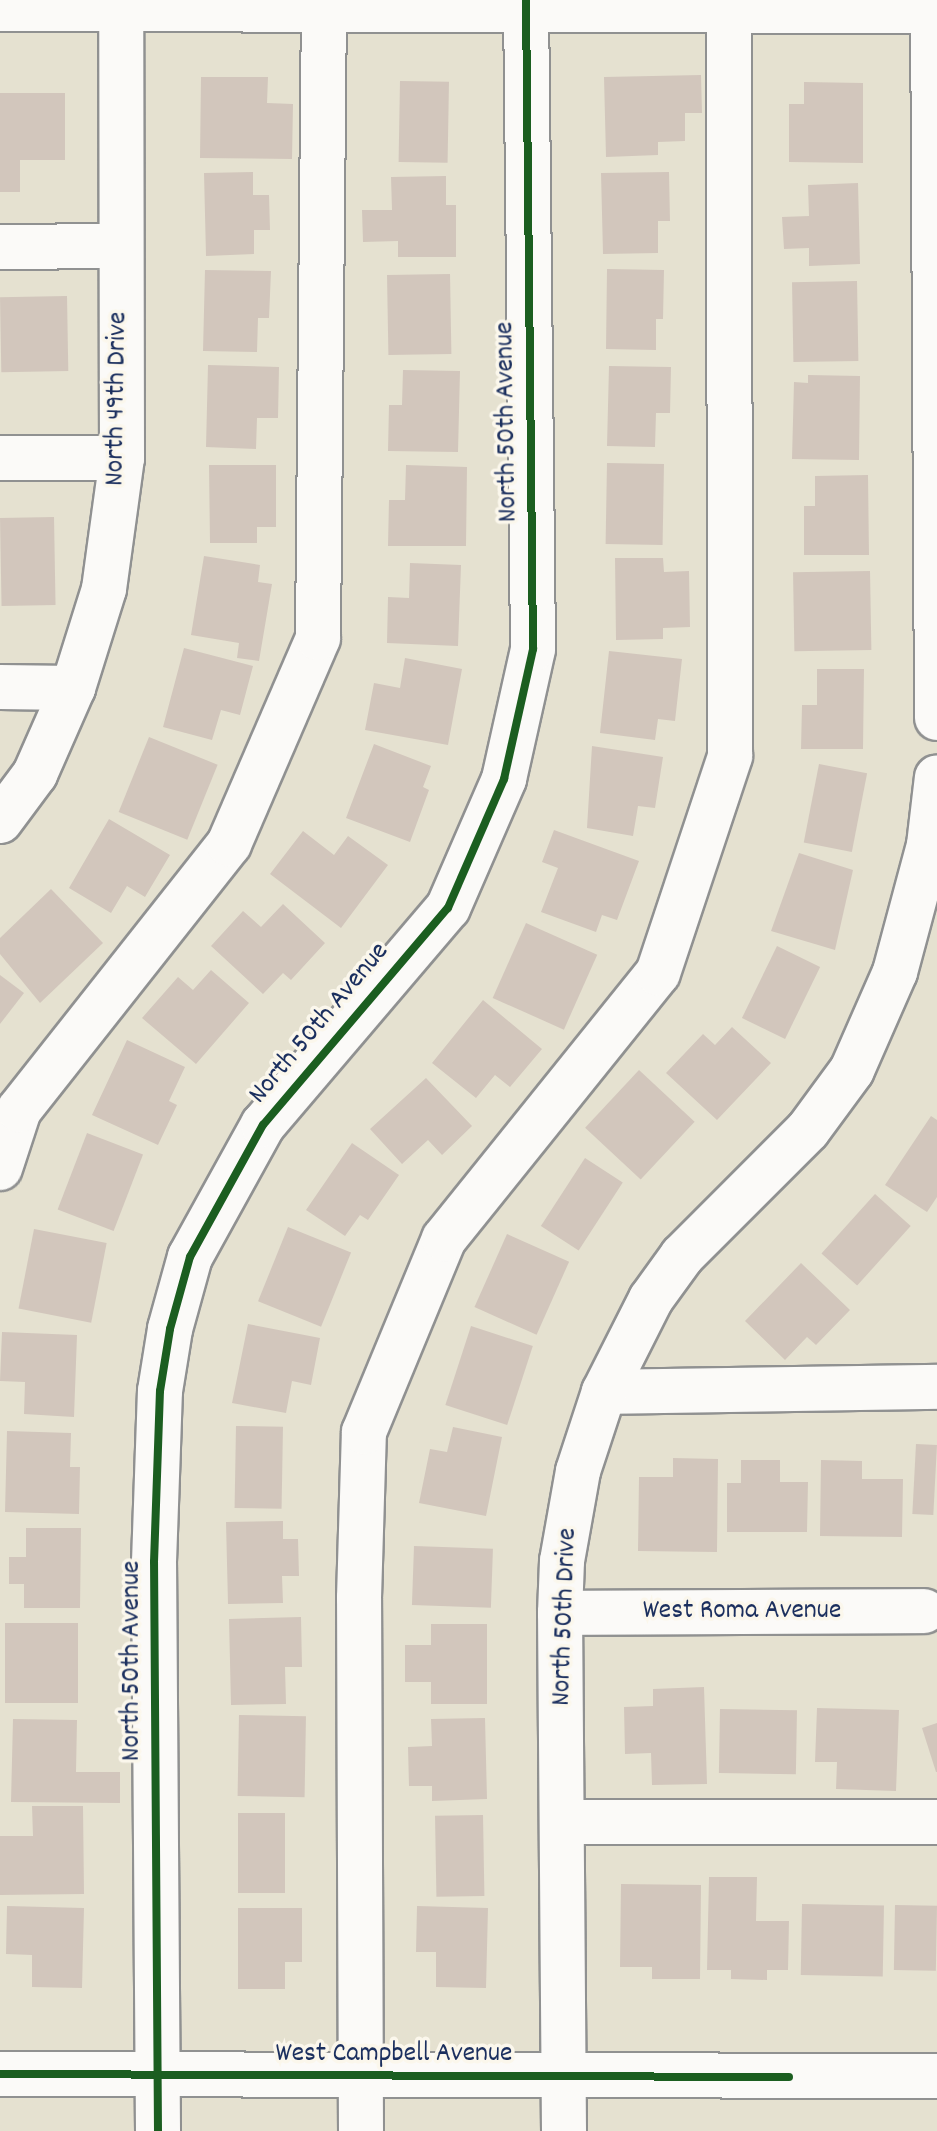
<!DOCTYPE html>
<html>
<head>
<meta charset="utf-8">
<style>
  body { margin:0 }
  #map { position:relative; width:937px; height:2131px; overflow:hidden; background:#e5e1d0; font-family:Dekko,sans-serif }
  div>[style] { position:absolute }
  .building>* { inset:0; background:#d2c6bc; transform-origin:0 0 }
  .roads { filter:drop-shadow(2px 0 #909191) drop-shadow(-2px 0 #909191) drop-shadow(0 2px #909191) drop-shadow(0 -2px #909191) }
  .minor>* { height:44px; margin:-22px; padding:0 22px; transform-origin:22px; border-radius:22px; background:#fbfaf8 }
  .cycleway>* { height:8px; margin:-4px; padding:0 4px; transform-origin:4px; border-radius:4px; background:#1b5e20 }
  span { translate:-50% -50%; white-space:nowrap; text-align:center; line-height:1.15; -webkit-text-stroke:7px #fbf7ec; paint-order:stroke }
  .street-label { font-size:28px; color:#1b2f5e }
</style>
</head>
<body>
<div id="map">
  <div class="building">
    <div style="clip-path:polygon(701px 75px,702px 113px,685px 113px,685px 141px,658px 142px,658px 155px,606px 157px,604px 77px)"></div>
    <div style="clip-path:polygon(201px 77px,268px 77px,267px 103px,293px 104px,292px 159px,200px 158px)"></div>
    <div style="left:400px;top:81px;width:49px;height:81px;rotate:1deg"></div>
    <div style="clip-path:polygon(804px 82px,863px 83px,863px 163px,789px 162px,789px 104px,804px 104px)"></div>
    <div style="clip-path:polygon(0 93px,65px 93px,65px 160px,20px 160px,20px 192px,0 192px)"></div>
    <div style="clip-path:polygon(253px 172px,253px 195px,269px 195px,270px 230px,254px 230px,254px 254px,206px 256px,204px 173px)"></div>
    <div style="clip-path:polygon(669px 172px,670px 221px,658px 221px,658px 253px,603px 254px,601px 173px)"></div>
    <div style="clip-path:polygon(446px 176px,446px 205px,456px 205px,456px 257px,398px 257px,398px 241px,363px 242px,362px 210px,392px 210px,391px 177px)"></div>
    <div style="clip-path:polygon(858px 183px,860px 264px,809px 266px,809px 248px,784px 249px,782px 217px,809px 216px,808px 185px)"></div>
    <div style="clip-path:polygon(607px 269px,664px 270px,663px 319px,656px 319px,656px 350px,606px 349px)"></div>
    <div style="clip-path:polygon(205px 270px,271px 271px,269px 318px,258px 318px,257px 352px,203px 351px)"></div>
    <div style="left:450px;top:274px;width:80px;height:63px;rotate:89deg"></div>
    <div style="left:857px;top:281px;width:80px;height:65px;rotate:89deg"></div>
    <div style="left:67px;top:296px;width:75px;height:67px;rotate:89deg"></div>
    <div style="clip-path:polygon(208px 365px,279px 367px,278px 418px,257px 418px,256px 449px,206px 447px)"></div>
    <div style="clip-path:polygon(609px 366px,671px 367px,670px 413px,656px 413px,655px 447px,607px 446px)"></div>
    <div style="clip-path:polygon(403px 370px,460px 371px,458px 452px,388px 451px,389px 405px,402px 405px)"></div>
    <div style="clip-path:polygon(808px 375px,860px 376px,859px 460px,792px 459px,794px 382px,808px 383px)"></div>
    <div style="left:607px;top:463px;width:57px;height:81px;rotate:1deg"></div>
    <div style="clip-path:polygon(209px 465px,276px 465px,276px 527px,257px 527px,257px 543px,210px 543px)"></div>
    <div style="clip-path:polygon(406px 465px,467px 467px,466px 546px,388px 546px,389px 500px,405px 500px)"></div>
    <div style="clip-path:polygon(868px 475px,869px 555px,804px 555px,804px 506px,815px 506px,815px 476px)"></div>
    <div style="left:54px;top:517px;width:88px;height:54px;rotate:89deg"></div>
    <div style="clip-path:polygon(204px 556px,260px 565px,258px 582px,272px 584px,259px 661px,237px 658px,239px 643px,191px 635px)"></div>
    <div style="clip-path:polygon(615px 558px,663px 558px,664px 572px,689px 571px,690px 627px,663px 628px,663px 639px,616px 640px)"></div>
    <div style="clip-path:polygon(410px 563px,461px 565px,458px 646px,387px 643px,388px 597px,409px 598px)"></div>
    <div style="left:870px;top:571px;width:79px;height:77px;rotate:89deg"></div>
    <div style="clip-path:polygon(184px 648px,253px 666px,240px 715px,221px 710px,212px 740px,163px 727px)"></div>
    <div style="clip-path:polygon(609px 651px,682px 659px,675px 721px,658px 719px,655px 740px,600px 733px)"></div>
    <div style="clip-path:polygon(405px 658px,462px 669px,448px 745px,365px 730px,374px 683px,400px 688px)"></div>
    <div style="clip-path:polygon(817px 669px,864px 669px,863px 749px,801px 749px,802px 705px,817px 705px)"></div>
    <div style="left:149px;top:737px;width:74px;height:81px;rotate:22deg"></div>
    <div style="clip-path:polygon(374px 744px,431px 766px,423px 787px,429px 790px,410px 842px,346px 818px)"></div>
    <div style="clip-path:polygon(592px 746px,663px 757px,655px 808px,638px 806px,633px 836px,587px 828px)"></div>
    <div style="left:819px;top:764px;width:49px;height:80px;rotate:11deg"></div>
    <div style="clip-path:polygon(109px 819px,170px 855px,145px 897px,127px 886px,111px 913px,69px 888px)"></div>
    <div style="clip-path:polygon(554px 830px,639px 861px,617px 920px,602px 915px,596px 932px,541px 912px,558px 868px,542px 862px)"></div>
    <div style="clip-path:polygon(303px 831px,334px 855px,348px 836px,388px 865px,341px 928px,270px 874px)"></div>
    <div style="clip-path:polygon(799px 853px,853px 870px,835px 950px,771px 931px)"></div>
    <div style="clip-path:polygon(51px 889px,103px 943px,40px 1003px,0 954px,0 938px)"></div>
    <div style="clip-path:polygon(283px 904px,325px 943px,291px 980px,283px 973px,263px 994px,211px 946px,243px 911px,261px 927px)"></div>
    <div style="left:526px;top:923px;width:78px;height:82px;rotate:24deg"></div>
    <div style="left:777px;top:946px;width:48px;height:80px;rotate:26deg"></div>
    <div style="clip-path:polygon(211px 970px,249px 1003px,196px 1064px,142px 1018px,178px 977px,193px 990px)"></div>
    <div style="clip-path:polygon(0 975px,24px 993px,0 1024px)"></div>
    <div style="clip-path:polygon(483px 1000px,542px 1049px,510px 1087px,495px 1075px,476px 1098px,432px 1063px)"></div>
    <div style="clip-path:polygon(732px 1027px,771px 1063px,717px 1120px,666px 1073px,703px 1034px,715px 1045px)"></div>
    <div style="clip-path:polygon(127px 1040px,185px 1067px,169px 1101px,177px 1105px,158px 1145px,92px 1115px)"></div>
    <div style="left:639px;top:1070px;width:76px;height:79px;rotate:43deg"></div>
    <div style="clip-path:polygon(426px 1078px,472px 1126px,442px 1155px,428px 1140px,402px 1164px,370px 1129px)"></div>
    <div style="clip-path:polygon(931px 1116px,937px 1120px,937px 1197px,927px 1212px,885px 1185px)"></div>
    <div style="left:87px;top:1133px;width:60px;height:82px;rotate:21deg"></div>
    <div style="clip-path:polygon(352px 1143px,399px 1175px,368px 1220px,360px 1215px,345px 1236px,306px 1210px)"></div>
    <div style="left:585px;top:1158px;width:45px;height:81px;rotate:33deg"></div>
    <div style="left:875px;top:1194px;width:48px;height:80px;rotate:42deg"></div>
    <div style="left:288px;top:1227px;width:68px;height:80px;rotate:22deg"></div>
    <div style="left:34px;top:1229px;width:74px;height:81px;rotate:11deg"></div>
    <div style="left:507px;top:1234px;width:68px;height:80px;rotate:24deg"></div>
    <div style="clip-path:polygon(801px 1263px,850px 1310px,816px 1345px,807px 1337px,785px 1360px,745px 1321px)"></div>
    <div style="clip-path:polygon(248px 1324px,320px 1338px,311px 1385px,292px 1381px,286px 1413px,232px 1403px)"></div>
    <div style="left:471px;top:1326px;width:65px;height:83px;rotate:18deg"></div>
    <div style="clip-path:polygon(2px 1332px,77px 1335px,74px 1417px,24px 1414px,25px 1382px,0 1381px)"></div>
    <div style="left:236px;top:1426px;width:47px;height:82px;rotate:1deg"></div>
    <div style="clip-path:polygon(453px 1427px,502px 1437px,486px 1516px,419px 1503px,430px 1449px,447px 1452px)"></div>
    <div style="clip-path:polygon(7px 1431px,71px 1433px,70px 1467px,80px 1467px,79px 1514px,5px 1512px)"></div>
    <div style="left:916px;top:1444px;width:21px;height:70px;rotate:3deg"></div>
    <div style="clip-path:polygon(673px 1458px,718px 1459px,717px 1552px,638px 1551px,639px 1477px,673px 1477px)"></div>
    <div style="clip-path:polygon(741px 1460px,780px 1460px,780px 1482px,808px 1482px,807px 1532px,727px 1532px,727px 1483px,741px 1483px)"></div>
    <div style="clip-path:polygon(821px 1460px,862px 1461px,862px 1479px,903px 1479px,902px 1537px,820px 1536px)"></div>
    <div style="clip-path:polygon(283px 1521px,283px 1539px,298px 1539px,299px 1576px,282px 1576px,283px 1603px,228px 1604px,226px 1522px)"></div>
    <div style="clip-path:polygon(26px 1528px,81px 1528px,80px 1608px,24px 1608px,24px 1584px,9px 1584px,9px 1557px,26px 1557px)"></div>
    <div style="left:414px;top:1546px;width:79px;height:59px;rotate:2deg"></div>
    <div style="clip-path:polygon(301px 1617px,302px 1667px,285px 1667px,286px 1704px,231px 1705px,229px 1619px)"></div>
    <div style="left:78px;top:1623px;width:80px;height:73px;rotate:90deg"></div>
    <div style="clip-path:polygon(431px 1624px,487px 1624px,487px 1704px,431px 1704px,431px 1682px,405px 1682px,405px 1645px,431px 1645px)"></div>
    <div style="clip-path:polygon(704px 1687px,707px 1784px,652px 1785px,651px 1753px,625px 1754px,624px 1707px,653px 1706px,653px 1689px)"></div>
    <div style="clip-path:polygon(817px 1708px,899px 1710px,896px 1791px,836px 1789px,837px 1762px,815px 1762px)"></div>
    <div style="left:720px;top:1709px;width:77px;height:64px;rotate:1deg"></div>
    <div style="left:239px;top:1715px;width:67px;height:81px;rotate:1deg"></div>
    <div style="clip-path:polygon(485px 1718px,487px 1799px,432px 1801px,432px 1786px,409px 1786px,408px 1747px,432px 1746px,431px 1719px)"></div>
    <div style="clip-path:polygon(13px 1719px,77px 1720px,76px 1772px,120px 1772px,120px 1803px,11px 1802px)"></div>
    <div style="clip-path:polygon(937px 1723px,937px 1772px,936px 1772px,922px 1728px)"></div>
    <div style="clip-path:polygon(32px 1806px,83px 1806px,84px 1894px,0 1895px,0 1836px,33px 1836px)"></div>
    <div style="left:238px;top:1813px;width:47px;height:80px"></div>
    <div style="left:483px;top:1815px;width:81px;height:48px;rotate:89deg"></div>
    <div style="clip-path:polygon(709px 1877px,757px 1877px,756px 1921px,789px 1921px,788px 1970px,767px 1970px,767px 1980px,731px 1979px,731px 1970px,707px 1970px)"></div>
    <div style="clip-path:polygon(621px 1884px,701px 1885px,700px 1979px,652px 1979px,652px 1967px,620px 1967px)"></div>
    <div style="left:802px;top:1904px;width:82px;height:71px;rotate:1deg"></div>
    <div style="left:895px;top:1905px;width:42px;height:65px;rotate:1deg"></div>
    <div style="clip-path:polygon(7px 1906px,84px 1908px,82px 1988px,32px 1987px,32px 1955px,6px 1954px)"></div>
    <div style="clip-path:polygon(417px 1906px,488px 1908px,486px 1988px,436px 1987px,436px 1952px,416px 1952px)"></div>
    <div style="clip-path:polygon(238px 1908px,302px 1908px,302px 1962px,285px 1962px,285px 1989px,238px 1989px)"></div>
  </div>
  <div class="roads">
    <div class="minor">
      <div style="left:933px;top:0;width:718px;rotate:89.68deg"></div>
      <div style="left:0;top:9px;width:937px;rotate:0.12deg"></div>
      <div style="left:0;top:247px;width:120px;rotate:-0.5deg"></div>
      <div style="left:0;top:458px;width:122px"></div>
      <div style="left:0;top:687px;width:73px;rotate:0.8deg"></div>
      <div style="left:0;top:821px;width:59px;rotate:-53.3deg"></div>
      <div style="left:35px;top:774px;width:94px;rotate:-66.2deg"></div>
      <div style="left:73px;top:688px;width:104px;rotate:-72.6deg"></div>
      <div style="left:104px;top:589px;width:132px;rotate:-82.2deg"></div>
      <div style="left:122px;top:458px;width:458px;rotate:-90.1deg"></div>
      <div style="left:0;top:1168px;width:61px;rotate:-71.9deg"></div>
      <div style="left:19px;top:1110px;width:339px;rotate:-51.7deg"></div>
      <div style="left:229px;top:844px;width:224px;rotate:-66.6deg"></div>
      <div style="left:318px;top:638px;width:638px;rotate:-89.46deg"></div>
      <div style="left:604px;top:1392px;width:333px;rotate:-0.9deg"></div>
      <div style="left:560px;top:1613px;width:364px;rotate:-0.3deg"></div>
      <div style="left:565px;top:1822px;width:372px"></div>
      <div style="left:0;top:2074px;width:937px;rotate:0.12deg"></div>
      <div style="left:158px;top:2131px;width:569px;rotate:-90.4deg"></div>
      <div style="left:154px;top:1562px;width:171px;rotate:-88deg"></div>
      <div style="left:160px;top:1391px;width:63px;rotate:-80.8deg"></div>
      <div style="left:170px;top:1329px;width:75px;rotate:-74.5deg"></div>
      <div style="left:190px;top:1257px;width:151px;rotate:-61.1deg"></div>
      <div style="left:263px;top:1125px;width:285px;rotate:-49.6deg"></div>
      <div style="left:448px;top:908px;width:141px;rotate:-66.5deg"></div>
      <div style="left:504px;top:779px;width:133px;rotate:-77.4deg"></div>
      <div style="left:533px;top:649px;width:649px;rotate:-90.62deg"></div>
      <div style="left:361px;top:2131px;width:533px;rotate:-90.21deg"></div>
      <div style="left:359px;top:1598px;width:166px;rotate:-88.3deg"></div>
      <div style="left:364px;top:1432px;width:209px;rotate:-67.5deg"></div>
      <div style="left:444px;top:1239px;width:341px;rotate:-51.2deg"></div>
      <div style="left:658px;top:973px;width:229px;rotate:-71.6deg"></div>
      <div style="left:730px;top:756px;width:756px;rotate:-90.08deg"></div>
      <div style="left:564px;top:2131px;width:518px;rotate:-90.44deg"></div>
      <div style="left:560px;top:1613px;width:52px;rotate:-87.8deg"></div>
      <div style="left:562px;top:1561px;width:91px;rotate:-79.9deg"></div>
      <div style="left:578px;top:1471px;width:83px;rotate:-71.8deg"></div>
      <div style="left:604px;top:1392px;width:104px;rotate:-63.2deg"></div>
      <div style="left:651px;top:1299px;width:53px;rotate:-54.2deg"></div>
      <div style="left:682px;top:1256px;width:178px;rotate:-45deg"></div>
      <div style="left:808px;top:1130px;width:74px;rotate:-53.7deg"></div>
      <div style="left:852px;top:1070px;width:107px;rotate:-66.3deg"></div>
      <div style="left:895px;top:972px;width:131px;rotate:-75deg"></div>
      <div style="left:929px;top:845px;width:68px;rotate:-83.3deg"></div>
    </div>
  </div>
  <div class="cycleway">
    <div style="left:0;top:2074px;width:789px;rotate:0.22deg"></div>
    <div style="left:158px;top:2131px;width:569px;rotate:-90.4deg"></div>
    <div style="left:154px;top:1562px;width:171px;rotate:-88deg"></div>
    <div style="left:160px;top:1391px;width:63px;rotate:-80.8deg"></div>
    <div style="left:170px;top:1329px;width:75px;rotate:-74.5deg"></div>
    <div style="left:190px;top:1257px;width:151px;rotate:-61.1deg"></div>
    <div style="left:263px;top:1125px;width:285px;rotate:-49.6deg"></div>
    <div style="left:448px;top:908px;width:141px;rotate:-66.5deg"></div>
    <div style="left:504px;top:779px;width:133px;rotate:-77.4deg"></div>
    <div style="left:533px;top:649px;width:649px;rotate:-90.62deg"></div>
  </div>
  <div class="street-label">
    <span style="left:118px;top:399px;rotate:-89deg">North 49th Drive</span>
    <span style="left:508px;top:422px;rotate:-91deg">North 50th Avenue</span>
    <span style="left:320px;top:1024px;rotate:-50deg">North 50th Avenue</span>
    <span style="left:742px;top:1612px">West Roma Avenue</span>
    <span style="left:566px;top:1617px;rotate:-88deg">North 50th Drive</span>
    <span style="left:133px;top:1661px;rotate:-90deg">North 50th Avenue</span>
    <span style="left:394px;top:2055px">West Campbell Avenue</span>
  </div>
</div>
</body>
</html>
